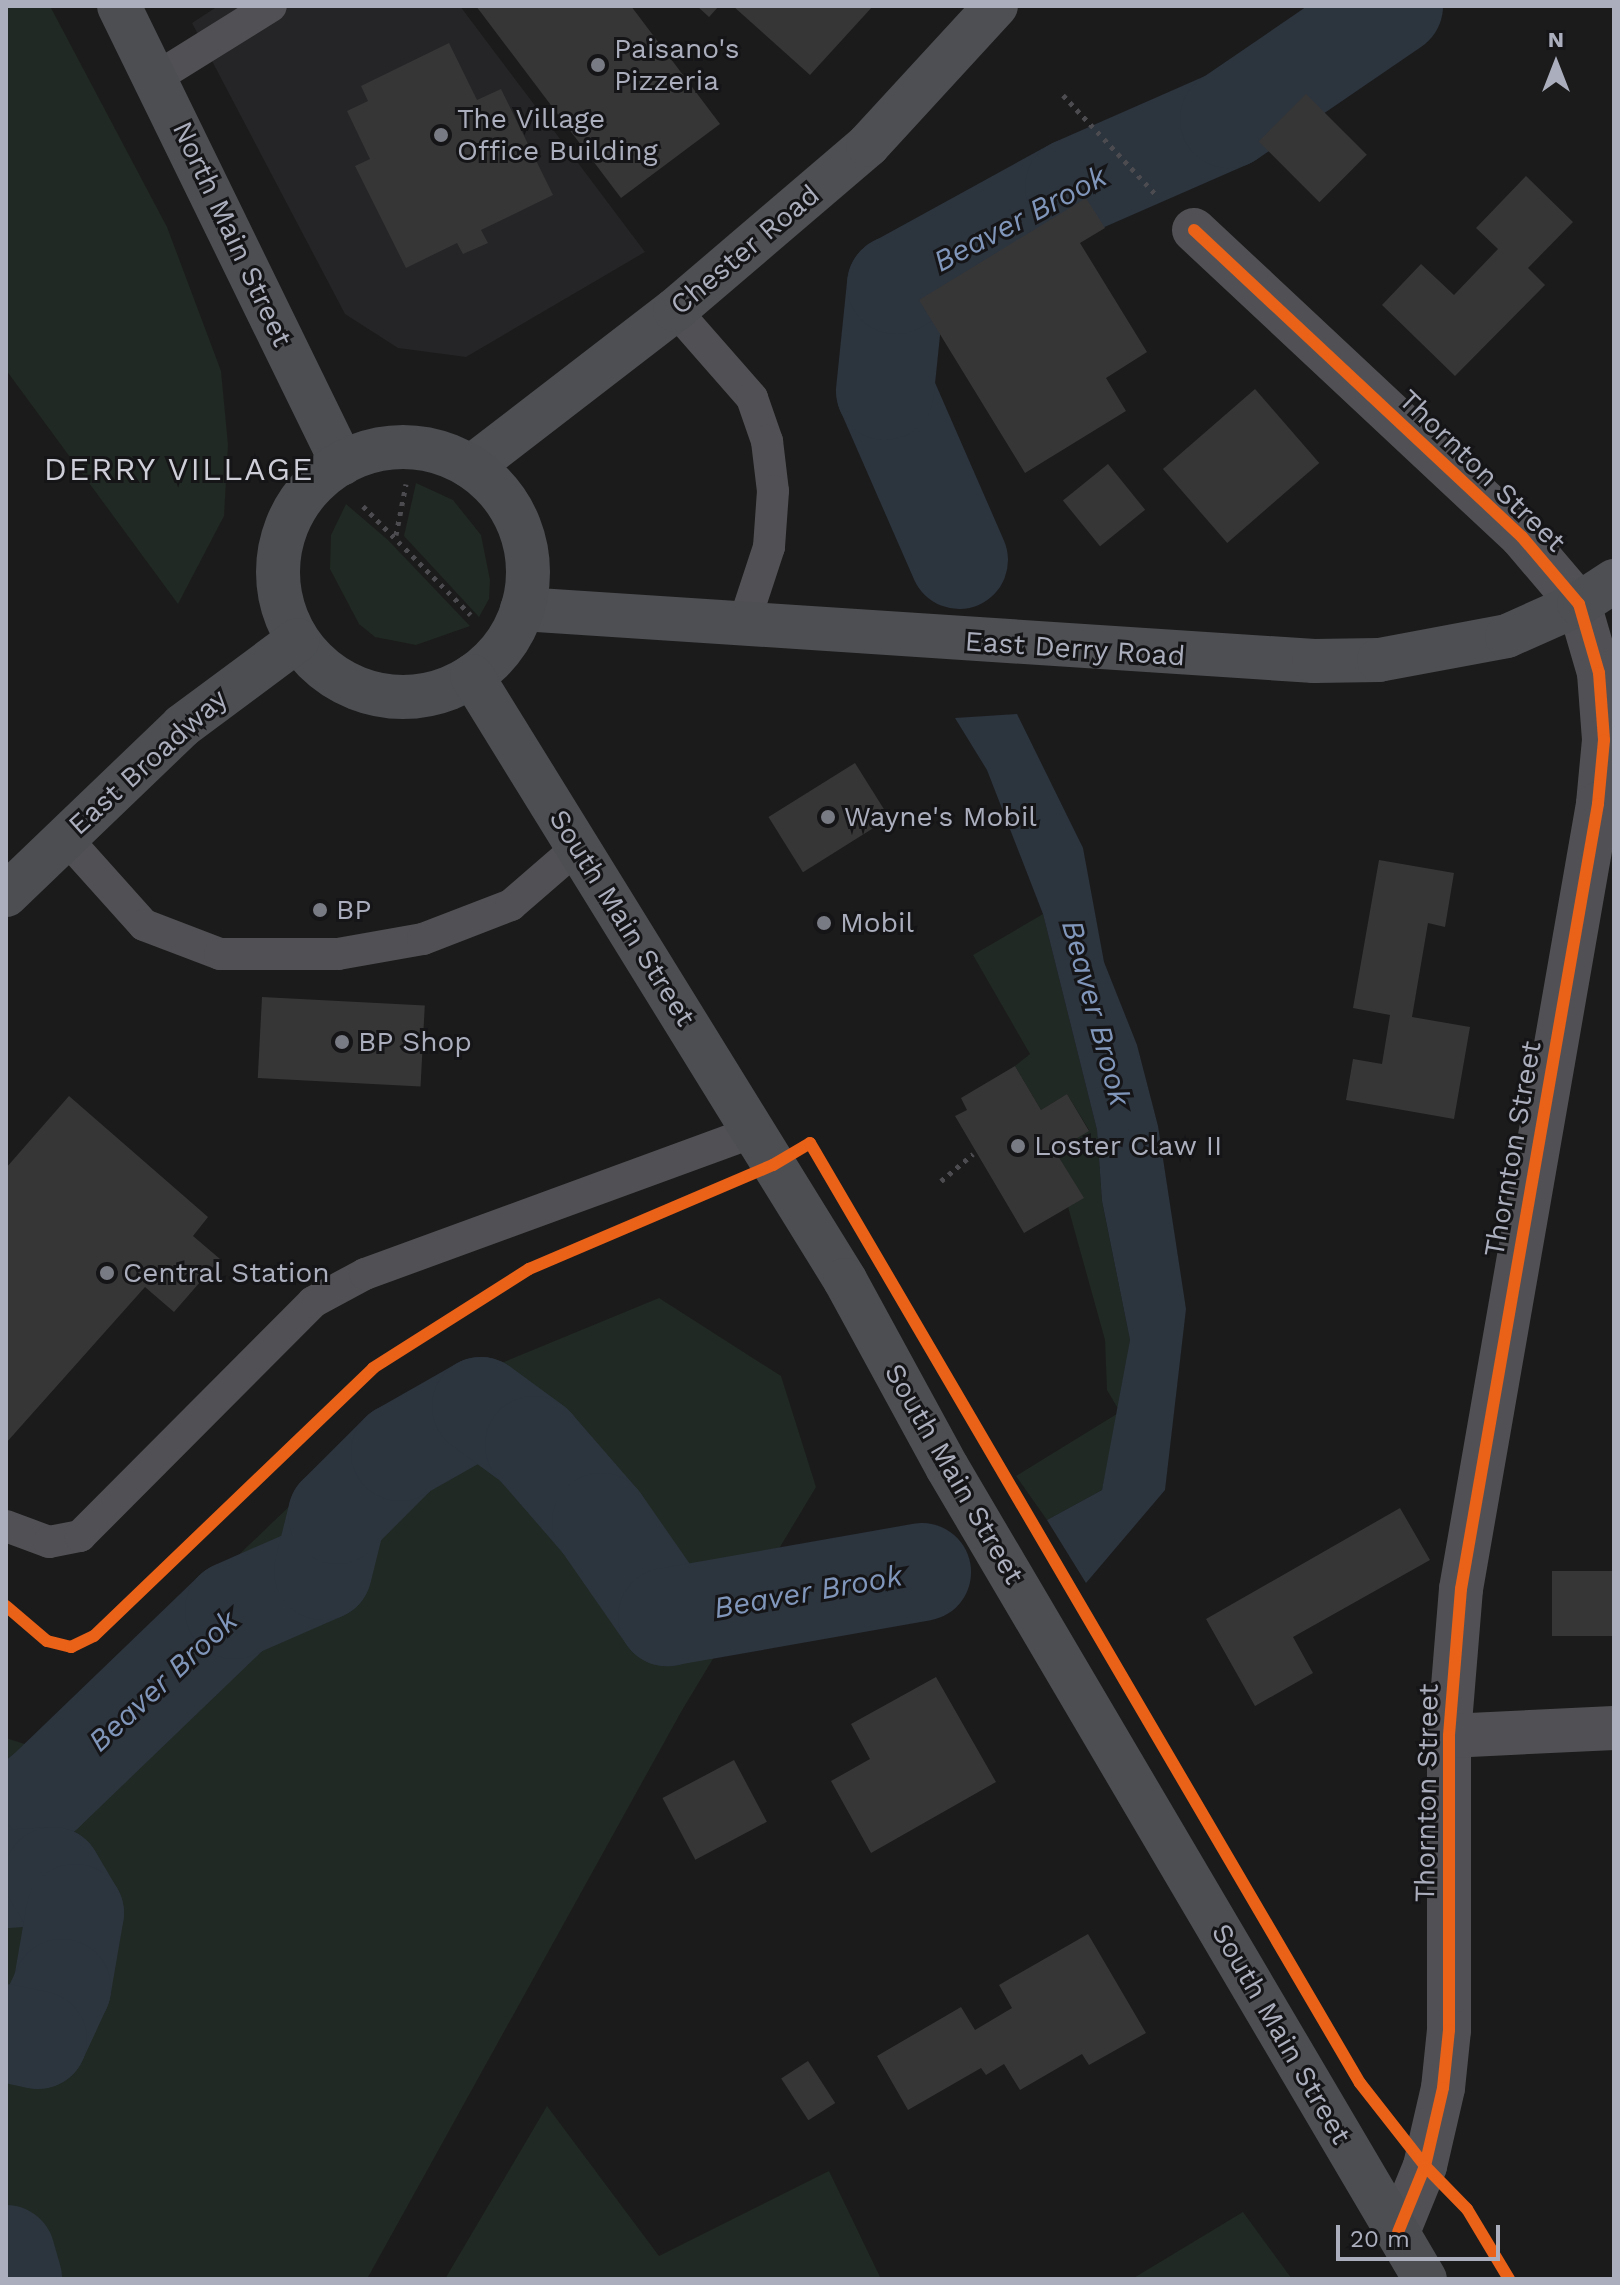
<!DOCTYPE html>
<html>
<head>
<meta charset="utf-8">
<style>
  body { margin:0 }
  #map { position:relative; width:1620px; height:2285px; overflow:hidden; background:#1b1b1b; font-family:"Work Sans",sans-serif }
  div>[style] { position:absolute }
  .built>* { inset:0; background:#252527 }
  .green>* { inset:0; background:#202923 }
  .water>* { inset:0; background:#2c343e }
  .river>* { height:98px; margin:-49px; padding:0 49px; transform-origin:49px; border-radius:49px; background:#2c343e }
  .building>* { inset:0; background:#363637; transform-origin:0 0 }
  .path>* { height:5px; margin-top:-2.5px; transform-origin:0; background:repeating-linear-gradient(90deg,#4c4c50 0 4px,transparent 0 10px) }
  .lane>* { height:32px; margin:-16px; padding:0 16px; transform-origin:16px; border-radius:16px; background:#515155 }
  .street>* { height:44px; margin:-22px; padding:0 22px; transform-origin:22px; border-radius:22px; background:#515155 }
  .secondary>* { height:44px; margin:-22px; padding:0 22px; transform-origin:22px; border-radius:22px; background:#4e4f53 }
  .primary>* { height:44px; margin:-22px; padding:0 22px; transform-origin:22px; border-radius:22px; background:#4c4e52 }
  .primary>.ring { margin:-22px; padding:0; box-sizing:content-box; background:none; border:44px solid #4c4e52; border-radius:50% }
  .cycleway>* { height:12px; margin:-6px; padding:0 6px; transform-origin:6px; border-radius:6px; background:#ea6118 }
  .dots>* { width:22px; height:22px; translate:-50% -50%; box-sizing:border-box; border:4px solid #151517; border-radius:50% }
  span { translate:-50% -50%; white-space:nowrap; text-align:center; line-height:1.15; -webkit-text-stroke:6px #151517; paint-order:stroke }
  .poi-label { font-size:28px; color:#abaebd }
  .left { translate:0 -50%; text-align:left }
  .street-label { font-size:28px; color:#abaebd }
  .water-label { font-size:30px; color:#8096ba; font-style:italic }
  .quarter-label { font-size:32px; color:#cdced8; letter-spacing:2px }
  .frame { position:absolute; inset:0; border:8px solid #abaebd; pointer-events:none }
  .north { position:absolute; left:1516px; top:24px; width:80px; height:80px; -webkit-text-stroke:6px #151517; paint-order:stroke; rotate:0deg; font-size:22px; font-weight:700; line-height:32px; text-align:center; color:#abaebd }
  .north::after { content:''; display:block; margin:auto; width:28px; height:36px; background:#abaebd; clip-path:polygon(50% 0,100% 100%,50% 72%,0 100%) }
  .scale { position:absolute; left:1336px; top:2225px; width:164px; height:36px; box-sizing:border-box; border:4px solid #abaebd; border-top:0; padding-left:10px; font-size:24px; line-height:28px; white-space:nowrap; color:#abaebd; -webkit-text-stroke:6px #151517; paint-order:stroke }
</style>
</head>
<body>
<div id="map">
  <div class="built">
    <div style="clip-path:polygon(218px 6px,460px 6px,645px 252px,466px 357px,398px 348px,345px 314px,192px 23px)"></div>
  </div>
  <div class="green">
    <div style="clip-path:polygon(6px 6px,50px 6px,167px 227px,221px 371px,228px 445px,224px 516px,178px 604px,6px 370px)"></div>
    <div style="clip-path:polygon(416px 483px,453px 500px,481px 535px,490px 580px,489px 599px,479px 617px,404px 536px)"></div>
    <div style="clip-path:polygon(346px 504px,388px 540px,470px 626px,416px 645px,375px 637px,359px 624px,330px 569px,331px 535px)"></div>
    <div style="clip-path:polygon(1043px 914px,1097px 1130px,1102px 1201px,1130px 1340px,1120px 1412px,1102px 1490px,1047px 1520px,1016px 1476px,1120px 1412px,1107px 1390px,1105px 1340px,1068px 1207px,1083px 1198px,1055px 1151px,1089px 1130px,1067px 1094px,1041px 1110px,1015px 1066px,1030px 1054px,973px 955px)"></div>
    <div style="clip-path:polygon(659px 1298px,781px 1376px,816px 1487px,681px 1712px,367px 2279px,6px 2279px,6px 1738px,37px 1748px,392px 1408px)"></div>
    <div style="clip-path:polygon(547px 2106px,659px 2256px,829px 2171px,881px 2279px,445px 2279px)"></div>
    <div style="clip-path:polygon(1243px 2212px,1292px 2279px,1132px 2279px)"></div>
  </div>
  <div class="water">
    <div style="clip-path:polygon(1017px 714px,1083px 848px,1104px 962px,1137px 1045px,1158px 1126px,1186px 1309px,1165px 1490px,1086px 1583px,1047px 1520px,1102px 1490px,1130px 1340px,1102px 1201px,1097px 1130px,1043px 914px,987px 770px,955px 718px)"></div>
  </div>
  <div class="river">
    <div style="left:959px;top:560px;width:184px;rotate:-113.6deg"></div>
    <div style="left:885px;top:391px;width:107px;rotate:-84.1deg"></div>
    <div style="left:896px;top:285px;width:203px;rotate:-28.8deg"></div>
    <div style="left:1074px;top:187px;width:169px;rotate:-23.7deg"></div>
    <div style="left:1229px;top:119px;width:200px;rotate:-34.4deg"></div>
    <div style="left:6px;top:1822px;width:49px;rotate:-37.6deg"></div>
    <div style="left:45px;top:1792px;width:262px;rotate:-43.9deg"></div>
    <div style="left:234px;top:1610px;width:97px;rotate:-23.7deg"></div>
    <div style="left:323px;top:1571px;width:58px;rotate:-76deg"></div>
    <div style="left:337px;top:1515px;width:89px;rotate:-45deg"></div>
    <div style="left:400px;top:1452px;width:93px;rotate:-29.6deg"></div>
    <div style="left:481px;top:1406px;width:66px;rotate:36.3deg"></div>
    <div style="left:534px;top:1445px;width:102px;rotate:49deg"></div>
    <div style="left:601px;top:1522px;width:116px;rotate:55.2deg"></div>
    <div style="left:667px;top:1617px;width:259px;rotate:-10deg"></div>
    <div style="left:6px;top:1879px;width:47px;rotate:-3.7deg"></div>
    <div style="left:53px;top:1876px;width:43px;rotate:59.3deg"></div>
    <div style="left:75px;top:1913px;width:76px;rotate:99.8deg"></div>
    <div style="left:62px;top:1988px;width:57px;rotate:114.8deg"></div>
    <div style="left:38px;top:2040px;width:33px;rotate:-168deg"></div>
    <div style="left:6px;top:2254px;width:26px;rotate:74deg"></div>
  </div>
  <div class="building">
    <div style="clip-path:polygon(476px 6px,631px 6px,720px 124px,621px 198px)"></div>
    <div style="clip-path:polygon(697px 6px,719px 6px,709px 17px)"></div>
    <div style="clip-path:polygon(733px 6px,873px 6px,810px 75px)"></div>
    <div style="clip-path:polygon(449px 43px,477px 100px,501px 89px,553px 195px,481px 230px,488px 243px,463px 254px,457px 243px,406px 268px,355px 166px,370px 159px,347px 111px,368px 101px,361px 86px)"></div>
    <div style="left:1306px;top:94px;width:86px;height:67px;rotate:45deg"></div>
    <div style="clip-path:polygon(1526px 176px,1573px 222px,1528px 268px,1545px 285px,1455px 376px,1382px 305px,1421px 264px,1454px 295px,1498px 249px,1476px 228px)"></div>
    <div style="clip-path:polygon(1086px 198px,1105px 228px,1080px 243px,1147px 352px,1106px 378px,1126px 411px,1025px 473px,919px 300px)"></div>
    <div style="left:1255px;top:389px;width:98px;height:122px;rotate:49deg"></div>
    <div style="left:1108px;top:464px;width:59px;height:58px;rotate:51deg"></div>
    <div style="left:855px;top:763px;width:65px;height:102px;rotate:58deg"></div>
    <div style="clip-path:polygon(1379px 860px,1454px 873px,1445px 927px,1428px 923px,1412px 1017px,1470px 1027px,1454px 1119px,1346px 1100px,1353px 1059px,1382px 1064px,1390px 1015px,1353px 1008px)"></div>
    <div style="left:262px;top:997px;width:163px;height:81px;rotate:3deg"></div>
    <div style="clip-path:polygon(1015px 1066px,1041px 1110px,1067px 1094px,1089px 1131px,1055px 1151px,1084px 1198px,1024px 1233px,955px 1116px,967px 1110px,961px 1098px)"></div>
    <div style="clip-path:polygon(69px 1096px,208px 1217px,193px 1236px,220px 1259px,174px 1312px,145px 1287px,6px 1443px,6px 1168px)"></div>
    <div style="clip-path:polygon(1400px 1508px,1430px 1560px,1293px 1637px,1313px 1673px,1255px 1706px,1206px 1619px)"></div>
    <div style="left:1614px;top:1571px;width:65px;height:62px;rotate:90deg"></div>
    <div style="clip-path:polygon(936px 1677px,996px 1782px,871px 1853px,831px 1781px,870px 1759px,851px 1724px)"></div>
    <div style="left:734px;top:1760px;width:70px;height:81px;rotate:62deg"></div>
    <div style="clip-path:polygon(1088px 1934px,1146px 2033px,1089px 2065px,1082px 2054px,1020px 2090px,1004px 2064px,986px 2075px,981px 2068px,908px 2110px,877px 2056px,961px 2007px,975px 2030px,1012px 2008px,999px 1985px)"></div>
    <div style="left:808px;top:2061px;width:50px;height:32px;rotate:57deg"></div>
  </div>
  <div class="path">
    <div style="left:1063px;top:95px;width:139px;rotate:47deg"></div>
    <div style="left:363px;top:506px;width:153px;rotate:45.3deg"></div>
    <div style="left:396px;top:535px;width:52px;rotate:-78.9deg"></div>
    <div style="left:941px;top:1181px;width:42px;rotate:-40.2deg"></div>
  </div>
  <div class="lane">
    <div style="left:157px;top:77px;width:134px;rotate:-31.9deg"></div>
    <div style="left:675px;top:310px;width:117px;rotate:48.8deg"></div>
    <div style="left:752px;top:398px;width:46px;rotate:70.8deg"></div>
    <div style="left:767px;top:441px;width:50px;rotate:83.2deg"></div>
    <div style="left:773px;top:491px;width:56px;rotate:94.1deg"></div>
    <div style="left:769px;top:547px;width:83px;rotate:108.2deg"></div>
    <div style="left:65px;top:837px;width:118px;rotate:48.1deg"></div>
    <div style="left:144px;top:925px;width:81px;rotate:20.9deg"></div>
    <div style="left:220px;top:954px;width:118px"></div>
    <div style="left:338px;top:954px;width:86px;rotate:-10deg"></div>
    <div style="left:423px;top:939px;width:94px;rotate:-21.1deg"></div>
    <div style="left:511px;top:905px;width:89px;rotate:-40.9deg"></div>
    <div style="left:6px;top:1526px;width:46px;rotate:20.4deg"></div>
    <div style="left:49px;top:1542px;width:32px;rotate:-11deg"></div>
    <div style="left:80px;top:1536px;width:330px;rotate:-45.1deg"></div>
    <div style="left:313px;top:1302px;width:59px;rotate:-28.3deg"></div>
    <div style="left:365px;top:1274px;width:415px;rotate:-20.1deg"></div>
  </div>
  <div class="street">
    <div style="left:1194px;top:230px;width:449px;rotate:43.1deg"></div>
    <div style="left:1522px;top:537px;width:88px;rotate:49.6deg"></div>
    <div style="left:1579px;top:604px;width:72px;rotate:73.8deg"></div>
    <div style="left:1599px;top:673px;width:67px;rotate:85.7deg"></div>
    <div style="left:1604px;top:740px;width:64px;rotate:95.4deg"></div>
    <div style="left:1598px;top:804px;width:797px;rotate:99.9deg"></div>
    <div style="left:1461px;top:1589px;width:147px;rotate:94.7deg"></div>
    <div style="left:1449px;top:1736px;width:294px;rotate:90deg"></div>
    <div style="left:1449px;top:2030px;width:58px;rotate:95.9deg"></div>
    <div style="left:1443px;top:2088px;width:80px;rotate:103deg"></div>
    <div style="left:1425px;top:2166px;width:71px;rotate:112.2deg"></div>
    <div style="left:1449px;top:1736px;width:165px;rotate:-2.8deg"></div>
  </div>
  <div class="secondary">
    <div style="left:471px;top:467px;width:257px;rotate:-37.6deg"></div>
    <div style="left:675px;top:310px;width:254px;rotate:-40.5deg"></div>
    <div style="left:868px;top:145px;width:189px;rotate:-47.4deg"></div>
    <div style="left:522px;top:609px;width:794px;rotate:3.76deg"></div>
    <div style="left:1314px;top:661px;width:65px;rotate:-0.9deg"></div>
    <div style="left:1379px;top:660px;width:130px;rotate:-10.6deg"></div>
    <div style="left:1507px;top:636px;width:79px;rotate:-24deg"></div>
    <div style="left:1579px;top:604px;width:42px;rotate:-33.3deg"></div>
  </div>
  <div class="primary">
    <div style="left:119px;top:6px;width:509px;rotate:63.99deg"></div>
    <div class="ring" style="left:278px;top:447px;width:206px;height:206px"></div>
    <div style="left:472px;top:676px;width:710px;rotate:58.3deg"></div>
    <div style="left:845px;top:1280px;width:213px;rotate:61.4deg"></div>
    <div style="left:947px;top:1467px;width:942px;rotate:59.52deg"></div>
    <div style="left:6px;top:895px;width:244px;rotate:-43.8deg"></div>
    <div style="left:182px;top:726px;width:144px;rotate:-36.6deg"></div>
  </div>
  <div class="cycleway">
    <div style="left:1194px;top:230px;width:449px;rotate:43.1deg"></div>
    <div style="left:1522px;top:537px;width:88px;rotate:49.6deg"></div>
    <div style="left:1579px;top:604px;width:72px;rotate:73.8deg"></div>
    <div style="left:1599px;top:673px;width:67px;rotate:85.7deg"></div>
    <div style="left:1604px;top:740px;width:64px;rotate:95.4deg"></div>
    <div style="left:1598px;top:804px;width:797px;rotate:99.9deg"></div>
    <div style="left:1461px;top:1589px;width:147px;rotate:94.7deg"></div>
    <div style="left:1449px;top:1736px;width:294px;rotate:90deg"></div>
    <div style="left:1449px;top:2030px;width:58px;rotate:95.9deg"></div>
    <div style="left:1443px;top:2088px;width:80px;rotate:103deg"></div>
    <div style="left:1425px;top:2166px;width:71px;rotate:112.2deg"></div>
    <div style="left:6px;top:1606px;width:54px;rotate:40.5deg"></div>
    <div style="left:47px;top:1641px;width:25px;rotate:14deg"></div>
    <div style="left:71px;top:1647px;width:25px;rotate:-26deg"></div>
    <div style="left:94px;top:1636px;width:387px;rotate:-43.8deg"></div>
    <div style="left:373px;top:1368px;width:185px;rotate:-32.4deg"></div>
    <div style="left:529px;top:1269px;width:265px;rotate:-23.1deg"></div>
    <div style="left:773px;top:1165px;width:43px;rotate:-30.7deg"></div>
    <div style="left:810px;top:1143px;width:1089px;rotate:59.67deg"></div>
    <div style="left:1360px;top:2083px;width:105px;rotate:51.9deg"></div>
    <div style="left:1425px;top:2166px;width:60px;rotate:45.7deg"></div>
    <div style="left:1467px;top:2209px;width:82px;rotate:59deg"></div>
  </div>
  <div class="dots">
    <div style="left:598px;top:65px;background:#797b84"></div>
    <div style="left:441px;top:135px;background:#797b84"></div>
    <div style="left:828px;top:817px;background:#797b84"></div>
    <div style="left:320px;top:910px;background:#797b84"></div>
    <div style="left:824px;top:923px;background:#797b84"></div>
    <div style="left:342px;top:1042px;background:#797b84"></div>
    <div style="left:1018px;top:1146px;background:#797b84"></div>
    <div style="left:107px;top:1273px;background:#797b84"></div>
  </div>
  <div class="poi-label">
    <span class="left" style="left:614px;top:65px">Paisano's<br>Pizzeria</span>
    <span class="left" style="left:457px;top:135px">The Village<br>Office Building</span>
    <span class="left" style="left:844px;top:817px">Wayne's Mobil</span>
    <span class="left" style="left:336px;top:910px">BP</span>
    <span class="left" style="left:840px;top:923px">Mobil</span>
    <span class="left" style="left:358px;top:1042px">BP Shop</span>
    <span class="left" style="left:1034px;top:1146px">Loster Claw II</span>
    <span class="left" style="left:123px;top:1273px">Central Station</span>
  </div>
  <div class="street-label">
    <span style="left:232px;top:234px;rotate:65deg">North Main Street</span>
    <span style="left:745px;top:250px;rotate:-40deg">Chester Road</span>
    <span style="left:1482px;top:471px;rotate:44deg">Thornton Street</span>
    <span style="left:1075px;top:649px;rotate:4deg">East Derry Road</span>
    <span style="left:148px;top:762px;rotate:-42deg">East Broadway</span>
    <span style="left:622px;top:918px;rotate:58deg">South Main Street</span>
    <span style="left:1513px;top:1149px;rotate:-80deg">Thornton Street</span>
    <span style="left:954px;top:1474px;rotate:60deg">South Main Street</span>
    <span style="left:1427px;top:1793px;rotate:-89deg">Thornton Street</span>
    <span style="left:1281px;top:2034px;rotate:60deg">South Main Street</span>
  </div>
  <div class="water-label">
    <span style="left:1020px;top:219px;rotate:-28deg">Beaver Brook</span>
    <span style="left:1096px;top:1013px;rotate:75deg">Beaver Brook</span>
    <span style="left:808px;top:1592px;rotate:-10deg">Beaver Brook</span>
    <span style="left:163px;top:1681px;rotate:-43deg">Beaver Brook</span>
  </div>
  <div class="quarter-label">
    <span style="left:179px;top:469px">DERRY VILLAGE</span>
  </div>
  <div class="frame"></div>
  <div class="north">N</div>
  <div class="scale">20 m</div>
</div>
</body>
</html>
